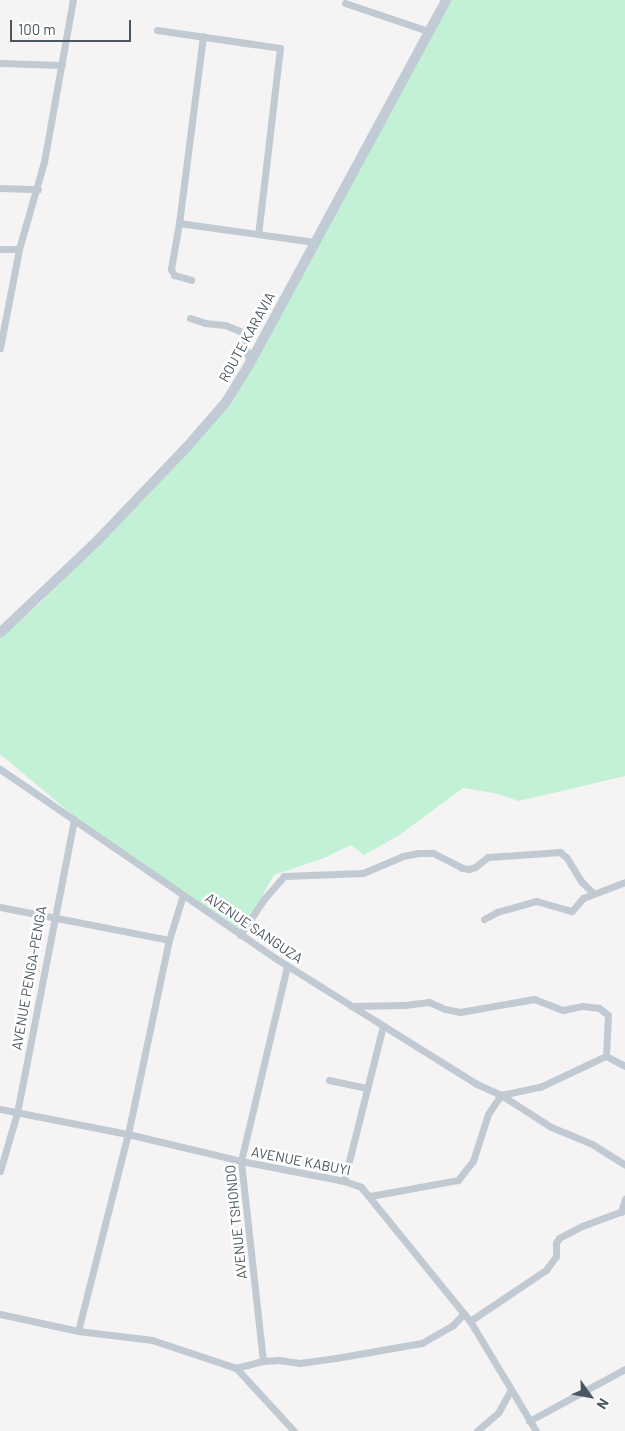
<!DOCTYPE html>
<html>
<head>
<meta charset="utf-8">
<style>
  body { margin:0 }
  #map { position:relative; width:625px; height:1431px; overflow:hidden; background:#f5f3f3; font-family:Barlow,sans-serif }
  div>[style] { position:absolute }
  .green>* { inset:0; background:#c3f1d5 }
  .street>* { height:7px; margin:-3.5px; padding:0 3.5px; transform-origin:3.5px; border-radius:3.5px; background:#c1cad2 }
  .secondary>* { height:10px; margin:-5px; padding:0 5px; transform-origin:5px; border-radius:5px; background:#c1cbd6 }
  span { translate:-50% -50%; white-space:nowrap; text-align:center; line-height:1.15; -webkit-text-stroke:5px #fff; paint-order:stroke }
  .street-label { font-size:14px; color:#4a5661 }
  .north { position:absolute; left:565px; top:1371px; width:50px; height:50px; -webkit-text-stroke:4px #fff; paint-order:stroke; rotate:122deg; font-size:14px; font-weight:700; line-height:20px; text-align:center; color:#4a5661 }
  .north::after { content:''; display:block; margin:auto; width:18px; height:22px; background:#4a5661; clip-path:polygon(50% 0,100% 100%,50% 72%,0 100%) }
  .scale { position:absolute; left:10px; top:20px; width:121px; height:22px; box-sizing:border-box; border:2px solid #4a5661; border-top:0; padding-left:6px; font-size:15px; line-height:18px; white-space:nowrap; color:#4a5661; -webkit-text-stroke:4px #fff; paint-order:stroke }
</style>
</head>
<body>
<div id="map">
  <div class="green">
    <div style="clip-path:polygon(450px 0,625px 0,625px 776px,519px 801px,494px 793px,463px 788px,398px 836px,364px 855px,351px 845px,324px 858px,274px 875px,240px 935px,94px 833px,0 754px,0 639px,39px 604px,150px 493px,240px 386px)"></div>
  </div>
  <div class="street">
    <div style="left:345px;top:3px;width:88px;rotate:18.6deg"></div>
    <div style="left:157px;top:30px;width:124px;rotate:8.3deg"></div>
    <div style="left:280px;top:48px;width:187px;rotate:96.7deg"></div>
    <div style="left:203px;top:36px;width:189px;rotate:97.3deg"></div>
    <div style="left:179px;top:223px;width:137px;rotate:8deg"></div>
    <div style="left:0;top:63px;width:62px;rotate:1.8deg"></div>
    <div style="left:0;top:188px;width:38px;rotate:2deg"></div>
    <div style="left:179px;top:223px;width:47px;rotate:99.9deg"></div>
    <div style="left:171px;top:269px;width:7px;rotate:63deg"></div>
    <div style="left:174px;top:275px;width:18px;rotate:16deg"></div>
    <div style="left:0;top:249px;width:19px"></div>
    <div style="left:190px;top:318px;width:16px;rotate:18deg"></div>
    <div style="left:205px;top:323px;width:20px;rotate:6deg"></div>
    <div style="left:225px;top:325px;width:18px;rotate:22deg"></div>
    <div style="left:242px;top:332px;width:32px;rotate:76deg"></div>
    <div style="left:0;top:348px;width:101px;rotate:-79.1deg"></div>
    <div style="left:19px;top:249px;width:91px;rotate:-74deg"></div>
    <div style="left:44px;top:162px;width:165px;rotate:-79.9deg"></div>
    <div style="left:0;top:769px;width:334px;rotate:34.5deg"></div>
    <div style="left:275px;top:958px;width:236px;rotate:32deg"></div>
    <div style="left:475px;top:1083px;width:29px;rotate:25deg"></div>
    <div style="left:501px;top:1095px;width:59px;rotate:32.6deg"></div>
    <div style="left:551px;top:1127px;width:44px;rotate:22.5deg"></div>
    <div style="left:592px;top:1144px;width:39px;rotate:32deg"></div>
    <div style="left:0;top:907px;width:172px;rotate:11deg"></div>
    <div style="left:484px;top:919px;width:15px;rotate:-28deg"></div>
    <div style="left:497px;top:912px;width:41px;rotate:-15.8deg"></div>
    <div style="left:536px;top:901px;width:37px;rotate:16deg"></div>
    <div style="left:572px;top:911px;width:17px;rotate:-50deg"></div>
    <div style="left:583px;top:898px;width:45px;rotate:-20.9deg"></div>
    <div style="left:240px;top:935px;width:43px;rotate:-56.3deg"></div>
    <div style="left:264px;top:899px;width:30px;rotate:-49deg"></div>
    <div style="left:284px;top:876px;width:79px;rotate:-2.2deg"></div>
    <div style="left:363px;top:873px;width:43px;rotate:-23deg"></div>
    <div style="left:403px;top:856px;width:16px;rotate:-11deg"></div>
    <div style="left:419px;top:853px;width:14px"></div>
    <div style="left:433px;top:853px;width:33px;rotate:27deg"></div>
    <div style="left:462px;top:868px;width:7px;rotate:8deg"></div>
    <div style="left:469px;top:869px;width:6px;rotate:-18deg"></div>
    <div style="left:475px;top:867px;width:16px;rotate:-38deg"></div>
    <div style="left:488px;top:857px;width:72px;rotate:-4deg"></div>
    <div style="left:560px;top:852px;width:9px;rotate:41deg"></div>
    <div style="left:567px;top:858px;width:27px;rotate:59deg"></div>
    <div style="left:581px;top:881px;width:17px;rotate:45deg"></div>
    <div style="left:351px;top:1006px;width:54px;rotate:-1.1deg"></div>
    <div style="left:405px;top:1005px;width:24px;rotate:-7deg"></div>
    <div style="left:429px;top:1002px;width:17px;rotate:24deg"></div>
    <div style="left:445px;top:1009px;width:15px;rotate:11deg"></div>
    <div style="left:460px;top:1012px;width:75px;rotate:-10deg"></div>
    <div style="left:534px;top:999px;width:31px;rotate:21deg"></div>
    <div style="left:563px;top:1010px;width:19px;rotate:-12deg"></div>
    <div style="left:582px;top:1006px;width:17px;rotate:7deg"></div>
    <div style="left:599px;top:1008px;width:11px;rotate:38deg"></div>
    <div style="left:608px;top:1015px;width:41px;rotate:92.8deg"></div>
    <div style="left:606px;top:1056px;width:21px;rotate:28deg"></div>
    <div style="left:329px;top:1080px;width:38px;rotate:12deg"></div>
    <div style="left:0;top:1109px;width:130px;rotate:11.1deg"></div>
    <div style="left:128px;top:1134px;width:116px;rotate:13.4deg"></div>
    <div style="left:241px;top:1161px;width:105px;rotate:11deg"></div>
    <div style="left:344px;top:1181px;width:18px;rotate:19deg"></div>
    <div style="left:361px;top:1187px;width:173px;rotate:50.9deg"></div>
    <div style="left:470px;top:1321px;width:128px;rotate:59deg"></div>
    <div style="left:0;top:1171px;width:60px;rotate:-73.7deg"></div>
    <div style="left:17px;top:1113px;width:299px;rotate:-79deg"></div>
    <div style="left:344px;top:1181px;width:160px;rotate:-75.9deg"></div>
    <div style="left:370px;top:1196px;width:89px;rotate:-10.3deg"></div>
    <div style="left:458px;top:1180px;width:24px;rotate:-52deg"></div>
    <div style="left:473px;top:1161px;width:49px;rotate:-72.3deg"></div>
    <div style="left:488px;top:1114px;width:23px;rotate:-56deg"></div>
    <div style="left:501px;top:1095px;width:40px;rotate:-12deg"></div>
    <div style="left:540px;top:1087px;width:73px;rotate:-25.2deg"></div>
    <div style="left:621px;top:1212px;width:14px;rotate:-73deg"></div>
    <div style="left:0;top:1314px;width:80px;rotate:12.3deg"></div>
    <div style="left:78px;top:1331px;width:75px;rotate:6.9deg"></div>
    <div style="left:152px;top:1340px;width:89px;rotate:18.4deg"></div>
    <div style="left:236px;top:1368px;width:28px;rotate:-15deg"></div>
    <div style="left:263px;top:1361px;width:16px;rotate:-4deg"></div>
    <div style="left:279px;top:1360px;width:21px;rotate:8deg"></div>
    <div style="left:300px;top:1363px;width:36px;rotate:-8deg"></div>
    <div style="left:336px;top:1358px;width:87px;rotate:-9.9deg"></div>
    <div style="left:422px;top:1343px;width:36px;rotate:-30deg"></div>
    <div style="left:453px;top:1325px;width:16px;rotate:-47deg"></div>
    <div style="left:470px;top:1321px;width:92px;rotate:-33.9deg"></div>
    <div style="left:546px;top:1270px;width:17px;rotate:-54deg"></div>
    <div style="left:556px;top:1256px;width:13px;rotate:-90deg"></div>
    <div style="left:556px;top:1243px;width:6px;rotate:-59deg"></div>
    <div style="left:559px;top:1238px;width:26px;rotate:-28deg"></div>
    <div style="left:582px;top:1226px;width:46px;rotate:-20.4deg"></div>
    <div style="left:78px;top:1331px;width:203px;rotate:-75.8deg"></div>
    <div style="left:128px;top:1134px;width:198px;rotate:-78.1deg"></div>
    <div style="left:169px;top:940px;width:47px;rotate:-72.7deg"></div>
    <div style="left:263px;top:1361px;width:201px;rotate:-96.3deg"></div>
    <div style="left:241px;top:1161px;width:200px;rotate:-76.7deg"></div>
    <div style="left:236px;top:1368px;width:86px;rotate:47.4deg"></div>
    <div style="left:529px;top:1421px;width:109px;rotate:-28.4deg"></div>
    <div style="left:477px;top:1431px;width:28px;rotate:-41deg"></div>
    <div style="left:498px;top:1413px;width:26px;rotate:-61deg"></div>
  </div>
  <div class="secondary">
    <div style="left:0;top:633px;width:134px;rotate:-43.5deg"></div>
    <div style="left:97px;top:541px;width:129px;rotate:-46.3deg"></div>
    <div style="left:186px;top:448px;width:61px;rotate:-49deg"></div>
    <div style="left:226px;top:402px;width:46px;rotate:-58.4deg"></div>
    <div style="left:250px;top:363px;width:413px;rotate:-61.6deg"></div>
  </div>
  <div class="street-label">
    <span style="left:247px;top:337px;rotate:-61deg">ROUTE KARAVIA</span>
    <span style="left:254px;top:928px;rotate:34deg">AVENUE SANGUZA</span>
    <span style="left:29px;top:978px;rotate:-80deg">AVENUE PENGA-PENGA</span>
    <span style="left:301px;top:1161px;rotate:11deg">AVENUE KABUYI</span>
    <span style="left:236px;top:1222px;rotate:-96deg">AVENUE TSHONDO</span>
  </div>
  <div class="north">N</div>
  <div class="scale">100 m</div>
</div>
</body>
</html>
